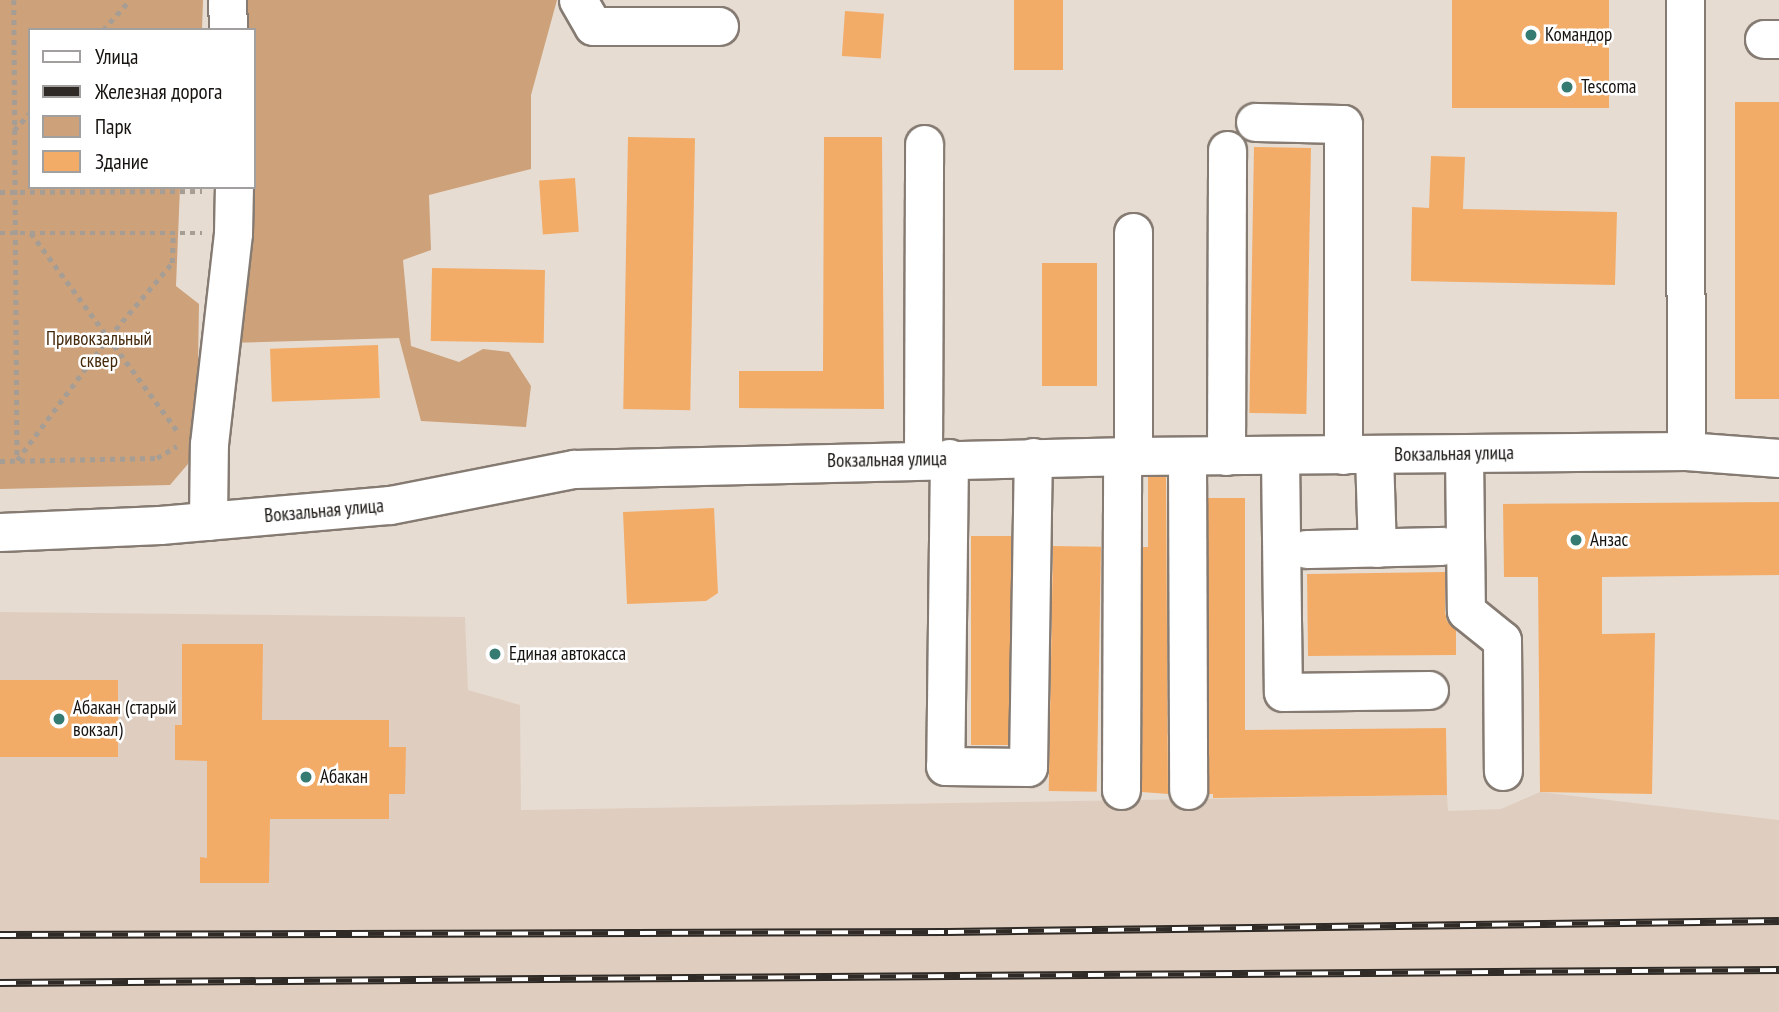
<!DOCTYPE html>
<html>
<head>
<meta charset="utf-8">
<style>
  body { margin:0 }
  #map { position:relative; width:1779px; height:1012px; overflow:hidden; background:#e7dcd2; font-family:"PT Sans Narrow",sans-serif }
  div>[style] { position:absolute }
  .built>* { inset:0; background:#dfcebf }
  .green>* { inset:0; background:#cda179 }
  .building>* { inset:0; background:#f3ac67; transform-origin:0 0 }
  .path>* { height:4.5px; margin-top:-2.25px; transform-origin:0; background:repeating-linear-gradient(90deg,#a69d95 0 5px,transparent 0 10px) }
  .roads { filter:drop-shadow(2px 0 #857b72) drop-shadow(-2px 0 #857b72) drop-shadow(0 2px #857b72) drop-shadow(0 -2px #857b72) }
  .minor>* { height:37px; margin:-18.5px; padding:0 18.5px; transform-origin:18.5px; border-radius:18.5px; background:#fff }
  .rail>* { height:8px; margin-top:-4px; transform-origin:0; background:repeating-linear-gradient(90deg,#fff 0 16px,#302b27 0 32px); box-sizing:border-box; border-block:2px solid #302b27 }
  .dots>* { width:19px; height:19px; translate:-50% -50%; box-sizing:border-box; border:4px solid #fff; border-radius:50% }
  span { translate:-50% -50%; white-space:nowrap; text-align:center; line-height:1.15; -webkit-text-stroke:5px #fff; paint-order:stroke }
  .poi-label { font-size:19px; color:#16120f }
  .left { translate:0 -50%; text-align:left }
  .park-label { font-size:19px; color:#45290b }
  .street-label { font-size:19px; color:#16120f }
  .legend { position:absolute; left:28px; top:28px; width:228px; height:161px; box-sizing:border-box; background:#fff; border:2px solid #a2a09f; margin:0; padding:9px 12px; list-style:none; font-size:21px; color:#16120f }
  .legend li { display:flex; align-items:center; gap:14px; height:35px }
  .legend b { width:35px; border:2px solid #a2a09f }
</style>
</head>
<body>
<div id="map">
  <div class="built">
    <div style="clip-path:polygon(0 612px,465px 617px,468px 690px,520px 705px,521px 810px,1447px 795px,1448px 811px,1501px 809px,1540px 792px,1779px 820px,1779px 1012px,0 1012px)"></div>
  </div>
  <div class="green">
    <div style="clip-path:polygon(0 0,203px 0,202px 30px,30px 30px,30px 187px,180px 187px,176px 286px,199px 304px,197px 423px,188px 464px,170px 485px,0 489px)"></div>
    <div style="clip-path:polygon(232px 0,557px 0,531px 95px,531px 169px,429px 195px,431px 250px,403px 260px,411px 346px,459px 362px,483px 349px,509px 352px,531px 386px,526px 427px,421px 421px,399px 338px,228px 343px,230px 187px,254px 187px,254px 30px,232px 30px)"></div>
  </div>
  <div class="building">
    <div style="left:1014px;top:0;width:49px;height:70px"></div>
    <div style="left:1452px;top:0;width:157px;height:108px"></div>
    <div style="left:845px;top:11px;width:39px;height:45px;rotate:4deg"></div>
    <div style="left:1735px;top:102px;width:44px;height:297px"></div>
    <div style="left:628px;top:137px;width:67px;height:272px;rotate:1deg"></div>
    <div style="clip-path:polygon(824px 137px,882px 137px,884px 409px,739px 408px,739px 371px,823px 371px)"></div>
    <div style="left:1254px;top:147px;width:57px;height:266px;rotate:1deg"></div>
    <div style="clip-path:polygon(1431px 156px,1465px 157px,1463px 209px,1617px 212px,1615px 285px,1411px 281px,1412px 207px,1429px 208px)"></div>
    <div style="left:575px;top:178px;width:54px;height:36px;rotate:86deg"></div>
    <div style="left:1042px;top:263px;width:55px;height:123px"></div>
    <div style="left:432px;top:268px;width:113px;height:73px;rotate:1deg"></div>
    <div style="left:378px;top:345px;width:53px;height:108px;rotate:88deg"></div>
    <div style="clip-path:polygon(1148px 477px,1166px 477px,1168px 794px,1142px 792px,1143px 547px,1148px 547px)"></div>
    <div style="clip-path:polygon(1208px 498px,1245px 498px,1245px 730px,1446px 728px,1447px 795px,1213px 798px,1213px 794px,1208px 794px)"></div>
    <div style="clip-path:polygon(1779px 502px,1779px 575px,1602px 577px,1602px 634px,1655px 633px,1652px 794px,1540px 792px,1538px 577px,1504px 577px,1503px 504px)"></div>
    <div style="clip-path:polygon(714px 508px,718px 593px,706px 601px,627px 604px,623px 512px)"></div>
    <div style="left:971px;top:536px;width:40px;height:209px"></div>
    <div style="left:1053px;top:546px;width:48px;height:245px;rotate:1deg"></div>
    <div style="clip-path:polygon(1445px 572px,1445px 612px,1447px 621px,1456px 630px,1456px 655px,1308px 656px,1307px 574px)"></div>
    <div style="clip-path:polygon(182px 644px,263px 644px,262px 720px,389px 720px,389px 747px,406px 747px,405px 794px,389px 794px,389px 819px,270px 819px,269px 883px,200px 883px,200px 857px,207px 858px,207px 761px,175px 760px,175px 725px,182px 725px)"></div>
    <div style="left:0;top:680px;width:118px;height:77px"></div>
  </div>
  <div class="path">
    <div style="left:14px;top:0;width:460px;rotate:89.6deg"></div>
    <div style="left:103px;top:30px;width:40px;rotate:-48deg"></div>
    <div style="left:14px;top:130px;width:23px;rotate:-47deg"></div>
    <div style="left:0;top:192px;width:202px;rotate:-0.3deg"></div>
    <div style="left:0;top:233px;width:202px"></div>
    <div style="left:31px;top:233px;width:247px;rotate:53.5deg"></div>
    <div style="left:17px;top:460px;width:154px;rotate:-53.2deg"></div>
    <div style="left:109px;top:337px;width:97px;rotate:-49.6deg"></div>
    <div style="left:172px;top:263px;width:30px;rotate:-88deg"></div>
    <div style="left:0;top:461px;width:157px;rotate:-1.1deg"></div>
    <div style="left:157px;top:458px;width:23px;rotate:-31deg"></div>
  </div>
  <div class="roads">
    <div class="minor">
      <div style="left:227px;top:0;width:30px;rotate:88deg"></div>
      <div style="left:578px;top:0;width:30px;rotate:60deg"></div>
      <div style="left:593px;top:26px;width:126px"></div>
      <div style="left:1685px;top:0;width:451px;rotate:89.9deg"></div>
      <div style="left:1764px;top:39px;width:15px"></div>
      <div style="left:1255px;top:122px;width:88px;rotate:1.3deg"></div>
      <div style="left:1343px;top:124px;width:331px;rotate:90deg"></div>
      <div style="left:1133px;top:232px;width:224px;rotate:90deg"></div>
      <div style="left:1464px;top:454px;width:157px;rotate:89.3deg"></div>
      <div style="left:1466px;top:611px;width:46px;rotate:38.9deg"></div>
      <div style="left:1502px;top:640px;width:131px;rotate:89.6deg"></div>
      <div style="left:1280px;top:455px;width:237px;rotate:89.3deg"></div>
      <div style="left:1283px;top:692px;width:146px;rotate:-0.8deg"></div>
      <div style="left:1374px;top:455px;width:93px;rotate:88.2deg"></div>
      <div style="left:1187px;top:456px;width:334px;rotate:89.8deg"></div>
      <div style="left:1226px;top:456px;width:306px;rotate:-89.8deg"></div>
      <div style="left:949px;top:458px;width:308px;rotate:90.7deg"></div>
      <div style="left:945px;top:766px;width:83px;rotate:0.7deg"></div>
      <div style="left:1028px;top:767px;width:310px;rotate:-89.1deg"></div>
      <div style="left:923px;top:459px;width:315px;rotate:-89.8deg"></div>
      <div style="left:208px;top:521px;width:77px;rotate:-89.3deg"></div>
      <div style="left:209px;top:444px;width:212px;rotate:-83.5deg"></div>
      <div style="left:233px;top:233px;width:46px;rotate:-88.8deg"></div>
      <div style="left:0;top:532px;width:160px;rotate:-2.5deg"></div>
      <div style="left:160px;top:525px;width:231px;rotate:-5deg"></div>
      <div style="left:390px;top:505px;width:187px;rotate:-11.1deg"></div>
      <div style="left:574px;top:469px;width:559px;rotate:-1.33deg"></div>
      <div style="left:1133px;top:456px;width:553px;rotate:-0.52deg"></div>
      <div style="left:1686px;top:451px;width:93px;rotate:4.3deg"></div>
      <div style="left:1306px;top:549px;width:136px;rotate:-1.3deg"></div>
      <div style="left:1121px;top:790px;width:334px;rotate:-89.8deg"></div>
    </div>
  </div>
  <div class="rail">
    <div style="left:0;top:935px;width:948px;rotate:-0.18deg"></div>
    <div style="left:948px;top:932px;width:831px;rotate:-0.76deg"></div>
    <div style="left:0;top:983px;width:1779px;rotate:-0.42deg"></div>
  </div>
  <div class="dots">
    <div style="left:1531px;top:35px;background:#357b72"></div>
    <div style="left:1567px;top:87px;background:#357b72"></div>
    <div style="left:1576px;top:540px;background:#357b72"></div>
    <div style="left:495px;top:654px;background:#357b72"></div>
    <div style="left:59px;top:719px;background:#357b72"></div>
    <div style="left:306px;top:777px;background:#357b72"></div>
  </div>
  <div class="poi-label">
    <span class="left" style="left:1545px;top:35px">Командор</span>
    <span class="left" style="left:1581px;top:87px">Tescoma</span>
    <span class="left" style="left:1590px;top:540px">Анзас</span>
    <span class="left" style="left:509px;top:654px">Единая автокасса</span>
    <span class="left" style="left:73px;top:719px">Абакан (старый<br>вокзал)</span>
    <span class="left" style="left:320px;top:777px">Абакан</span>
  </div>
  <div class="park-label">
    <span style="left:99px;top:350px">Привокзальный<br>сквер</span>
  </div>
  <div class="street-label">
    <span style="left:1454px;top:454px;rotate:-1deg">Вокзальная улица</span>
    <span style="left:887px;top:460px;rotate:-1deg">Вокзальная улица</span>
    <span style="left:324px;top:511px;rotate:-5deg">Вокзальная улица</span>
  </div>
  <ul class="legend">
  <li><b style="height:9px;background:#fff"></b>Улица</li>
  <li><b style="height:9px;background:#302b27"></b>Железная дорога</li>
  <li><b style="height:19px;background:#cda179"></b>Парк</li>
  <li><b style="height:19px;background:#f3ac67"></b>Здание</li>
  </ul>
</div>
</body>
</html>
